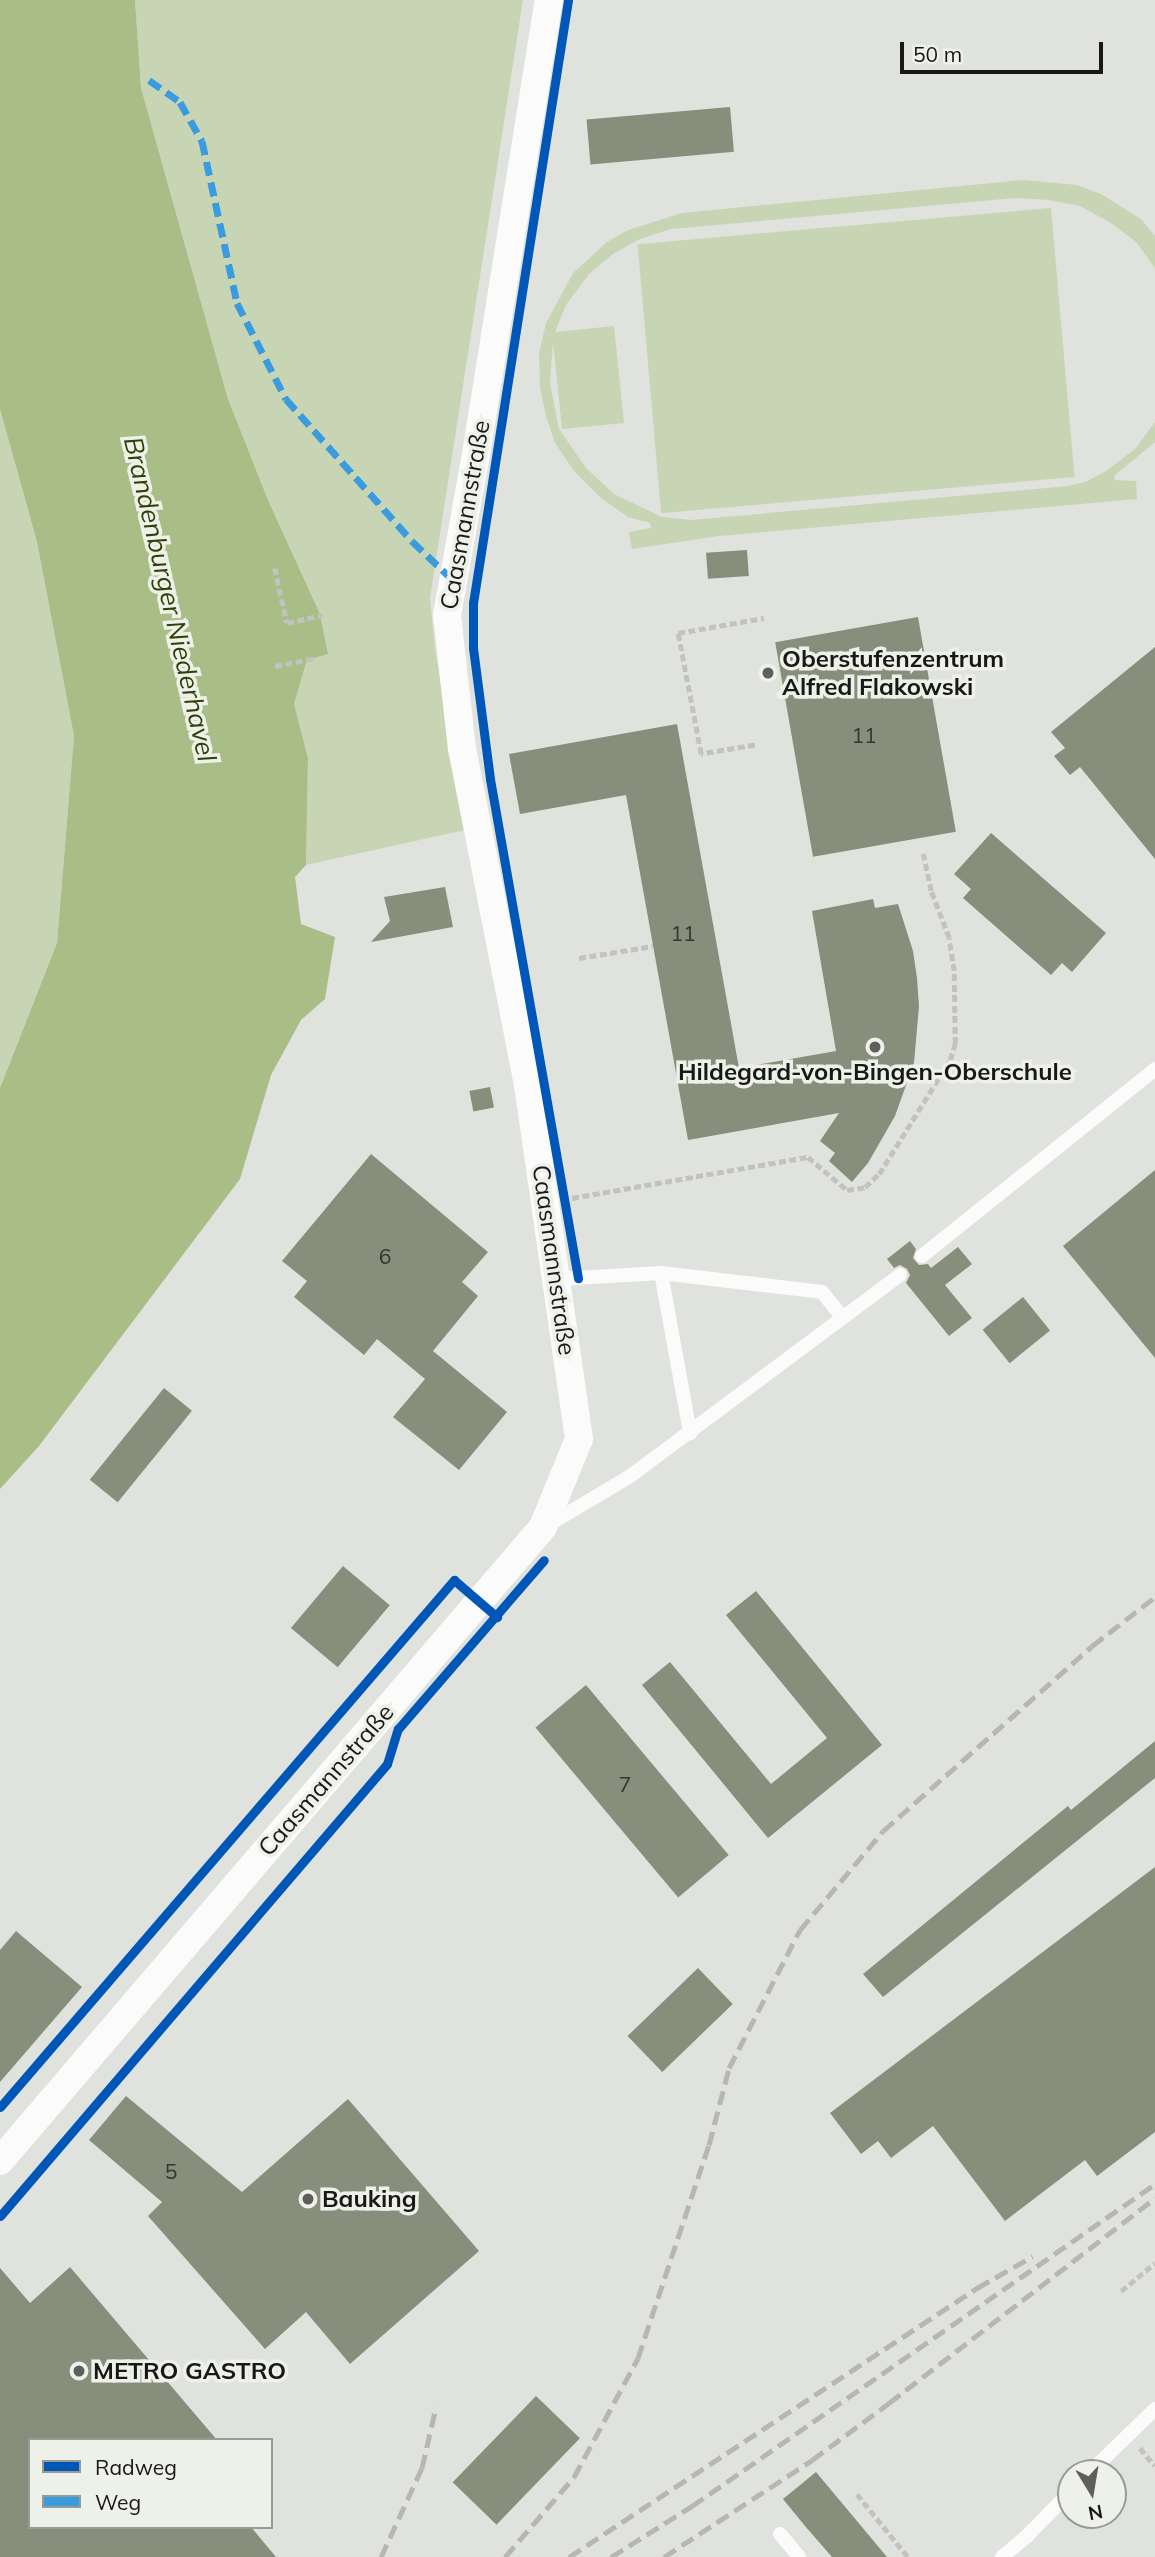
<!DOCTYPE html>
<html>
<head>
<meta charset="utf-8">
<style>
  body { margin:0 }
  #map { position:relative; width:1155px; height:2557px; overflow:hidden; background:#e0e2de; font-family:Mulish,sans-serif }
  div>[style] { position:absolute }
  .green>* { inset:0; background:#c8d5b5; transform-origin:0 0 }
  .water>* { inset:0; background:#a9be86 }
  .building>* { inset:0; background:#888e7c; transform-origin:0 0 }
  .path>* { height:4.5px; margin-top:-2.25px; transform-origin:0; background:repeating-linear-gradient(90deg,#c2c2c1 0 7px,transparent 0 10.5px) }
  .service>* { height:14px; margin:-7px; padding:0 7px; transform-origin:7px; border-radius:7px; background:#fafbfa }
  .minor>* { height:28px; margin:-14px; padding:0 14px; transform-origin:14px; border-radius:14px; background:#fafbfa }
  .rail>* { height:5px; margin-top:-2.5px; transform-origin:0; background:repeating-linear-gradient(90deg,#b6b6b5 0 14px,transparent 0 21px) }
  .quiet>* { height:7px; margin-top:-3.5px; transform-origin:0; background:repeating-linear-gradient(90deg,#3b9bdf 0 14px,transparent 0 21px) }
  .cycleway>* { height:9px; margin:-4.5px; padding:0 4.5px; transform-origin:4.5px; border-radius:4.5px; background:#0057b8 }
  .dots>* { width:19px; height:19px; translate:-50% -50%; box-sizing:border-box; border:4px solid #eef0ea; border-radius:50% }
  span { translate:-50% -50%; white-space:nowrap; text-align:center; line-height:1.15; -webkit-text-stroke:7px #eef0ea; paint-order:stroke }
  .number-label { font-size:21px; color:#343630 }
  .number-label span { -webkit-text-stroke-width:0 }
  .street-label { font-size:24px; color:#181916 }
  .poi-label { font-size:24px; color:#181916; font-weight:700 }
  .left { translate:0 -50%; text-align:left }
  .water-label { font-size:26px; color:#2e4004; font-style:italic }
  .legend { position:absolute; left:28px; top:2438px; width:245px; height:91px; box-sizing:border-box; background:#eef0ea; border:2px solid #989a95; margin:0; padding:9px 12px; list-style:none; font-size:21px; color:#181916 }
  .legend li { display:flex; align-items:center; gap:14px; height:35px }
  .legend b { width:35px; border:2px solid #989a95 }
  .north { position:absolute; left:1057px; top:2459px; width:70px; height:70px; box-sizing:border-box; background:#eef0ea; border:2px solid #989a95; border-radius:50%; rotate:169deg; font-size:19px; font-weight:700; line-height:28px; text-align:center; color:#181916 }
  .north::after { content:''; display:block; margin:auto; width:24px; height:32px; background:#5e5f5c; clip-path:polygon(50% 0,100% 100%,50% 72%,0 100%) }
  .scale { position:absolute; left:900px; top:42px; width:203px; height:32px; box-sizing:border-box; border:4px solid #181916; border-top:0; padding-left:9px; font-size:21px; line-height:24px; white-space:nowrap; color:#181916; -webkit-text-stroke:5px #eef0ea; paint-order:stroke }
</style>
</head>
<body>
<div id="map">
  <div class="green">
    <div style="clip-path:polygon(135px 0,523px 0,430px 598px,435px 648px,465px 830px,306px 865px,308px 758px,294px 704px,307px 660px,328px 654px,320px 614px,268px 500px,228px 399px,141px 88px)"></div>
    <div style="clip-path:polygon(1024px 180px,1077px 185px,1101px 194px,1141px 219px,1155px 236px,1155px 268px,1136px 242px,1111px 223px,1080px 206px,1048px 200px,1016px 198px,671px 229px,640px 239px,613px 254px,589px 274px,566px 305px,555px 332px,614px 326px,624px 423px,562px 429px,553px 342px,550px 383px,559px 429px,586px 468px,614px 494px,662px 517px,691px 520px,1068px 486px,1085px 482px,1106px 471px,1135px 449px,1155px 422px,1155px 442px,1114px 476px,1115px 480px,1136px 481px,1137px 499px,719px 536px,632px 549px,629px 532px,651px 528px,650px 523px,628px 517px,601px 498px,574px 471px,555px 443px,546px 416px,540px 387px,539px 353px,546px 323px,573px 273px,607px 242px,628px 230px,682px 213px)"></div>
    <div style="left:1051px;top:208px;width:270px;height:415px;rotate:85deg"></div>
    <div style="clip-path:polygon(0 409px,37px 542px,74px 736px,57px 943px,0 1088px)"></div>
  </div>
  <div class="water">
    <div style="clip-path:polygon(0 0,135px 0,141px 88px,228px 399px,268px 500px,320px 614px,328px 654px,307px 660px,294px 704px,308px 758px,306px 865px,295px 877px,301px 924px,335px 937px,325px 999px,301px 1020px,271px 1075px,240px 1179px,39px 1446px,0 1489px,0 1088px,57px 943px,74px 736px,37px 542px,0 409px)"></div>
  </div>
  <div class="building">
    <div style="left:730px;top:107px;width:45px;height:144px;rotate:85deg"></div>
    <div style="left:747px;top:550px;width:26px;height:41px;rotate:86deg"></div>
    <div style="left:918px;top:617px;width:218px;height:145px;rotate:80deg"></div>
    <div style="clip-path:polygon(1155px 647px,1155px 859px,1080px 767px,1070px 775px,1054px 756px,1065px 748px,1051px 732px)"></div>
    <div style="clip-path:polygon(677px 724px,739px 1068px,836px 1051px,812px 911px,873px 899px,875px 908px,898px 904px,913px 951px,917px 978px,919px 1006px,914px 1063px,895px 1116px,868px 1163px,852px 1182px,829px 1161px,835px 1153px,820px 1141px,839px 1113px,688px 1140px,626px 795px,520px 814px,509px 754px)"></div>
    <div style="clip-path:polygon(991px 833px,1106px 933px,1072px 972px,1062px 963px,1051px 975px,963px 898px,971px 889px,954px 874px)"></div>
    <div style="clip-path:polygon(445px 887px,453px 927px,371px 942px,390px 921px,384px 897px)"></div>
    <div style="left:490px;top:1087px;width:21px;height:21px;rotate:79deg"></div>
    <div style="clip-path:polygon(371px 1154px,488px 1252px,462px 1282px,478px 1296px,433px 1351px,507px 1412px,459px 1470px,393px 1417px,425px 1379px,377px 1339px,364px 1355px,294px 1297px,307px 1281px,282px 1261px)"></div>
    <div style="clip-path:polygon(1155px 1170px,1155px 1358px,1063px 1246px)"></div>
    <div style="clip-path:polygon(910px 1241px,916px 1249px,913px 1258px,919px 1265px,928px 1264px,931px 1268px,958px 1247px,972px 1264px,945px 1285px,972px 1318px,949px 1336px,906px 1283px,910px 1275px,907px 1269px,900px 1265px,894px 1268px,887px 1259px)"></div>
    <div style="left:1023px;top:1297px;width:43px;height:52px;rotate:51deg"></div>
    <div style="left:164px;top:1388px;width:36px;height:118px;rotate:39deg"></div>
    <div style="left:343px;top:1566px;width:61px;height:81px;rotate:40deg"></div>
    <div style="clip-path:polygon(756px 1591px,882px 1745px,768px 1838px,642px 1685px,670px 1662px,771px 1784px,827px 1738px,726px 1615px)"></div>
    <div style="left:586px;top:1685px;width:222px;height:66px;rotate:50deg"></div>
    <div style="clip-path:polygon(1155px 1741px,1155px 1778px,883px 1997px,863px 1974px,1068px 1806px,1071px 1810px)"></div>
    <div style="clip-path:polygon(1155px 1867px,1155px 2132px,1097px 2176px,1085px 2160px,1005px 2221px,933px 2126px,891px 2158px,878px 2141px,861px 2154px,830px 2113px)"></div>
    <div style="clip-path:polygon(16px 1931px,82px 1987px,0 2082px,0 1950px)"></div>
    <div style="left:698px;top:1968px;width:50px;height:98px;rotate:46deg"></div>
    <div style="clip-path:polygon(126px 2096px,242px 2192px,348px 2099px,479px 2251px,350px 2364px,306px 2312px,265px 2349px,148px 2216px,162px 2202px,89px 2140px)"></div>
    <div style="clip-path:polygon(70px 2267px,217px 2440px,30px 2440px,30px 2527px,251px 2527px,276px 2557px,0 2557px,0 2268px,30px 2303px)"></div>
    <div style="left:536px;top:2396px;width:61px;height:120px;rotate:44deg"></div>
    <div style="clip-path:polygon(816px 2472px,887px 2557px,832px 2557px,805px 2526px,783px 2499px)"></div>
  </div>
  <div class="path">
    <div style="left:275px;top:568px;width:56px;rotate:77.7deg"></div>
    <div style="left:287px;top:623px;width:37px;rotate:-13deg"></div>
    <div style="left:275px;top:666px;width:42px;rotate:-11deg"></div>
    <div style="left:755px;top:745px;width:55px;rotate:170.5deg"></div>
    <div style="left:701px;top:754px;width:123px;rotate:-100.8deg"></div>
    <div style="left:678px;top:633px;width:87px;rotate:-9.9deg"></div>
    <div style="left:579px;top:958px;width:75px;rotate:-9.2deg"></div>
    <div style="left:572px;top:1198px;width:240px;rotate:-9.9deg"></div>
    <div style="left:808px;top:1157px;width:51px;rotate:40.2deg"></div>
    <div style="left:847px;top:1190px;width:18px;rotate:-9deg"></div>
    <div style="left:865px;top:1187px;width:19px;rotate:-43deg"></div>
    <div style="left:879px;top:1174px;width:134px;rotate:-58.1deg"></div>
    <div style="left:950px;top:1060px;width:17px;rotate:-73deg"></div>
    <div style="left:955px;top:1044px;width:73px;rotate:-90.8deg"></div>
    <div style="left:954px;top:971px;width:33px;rotate:-99deg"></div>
    <div style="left:949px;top:938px;width:50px;rotate:-111deg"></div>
    <div style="left:931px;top:891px;width:38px;rotate:-102deg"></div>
    <div style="left:1121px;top:2291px;width:44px;rotate:-39.5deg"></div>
    <div style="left:1140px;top:2448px;width:23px;rotate:50deg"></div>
    <div style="left:857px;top:2494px;width:81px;rotate:51deg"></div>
  </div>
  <div class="service">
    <div style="left:922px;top:1256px;width:299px;rotate:-38.7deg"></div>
    <div style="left:661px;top:1273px;width:162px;rotate:6.7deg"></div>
    <div style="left:822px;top:1292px;width:33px;rotate:51deg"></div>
    <div style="left:558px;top:1279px;width:103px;rotate:-3.3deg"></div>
    <div style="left:661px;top:1273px;width:163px;rotate:79.7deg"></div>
    <div style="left:548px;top:1525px;width:94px;rotate:-30.7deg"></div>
    <div style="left:629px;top:1477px;width:338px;rotate:-36.7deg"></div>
    <div style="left:1089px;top:2473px;width:92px;rotate:-44.1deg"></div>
    <div style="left:780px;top:2534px;width:30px;rotate:50deg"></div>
    <div style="left:1002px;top:2557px;width:33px;rotate:-40deg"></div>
    <div style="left:1027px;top:2536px;width:63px;rotate:-45.6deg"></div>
  </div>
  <div class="minor">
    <div style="left:0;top:2161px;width:835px;rotate:-49.42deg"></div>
    <div style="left:543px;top:1527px;width:95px;rotate:-67.8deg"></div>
    <div style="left:579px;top:1439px;width:353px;rotate:-98.2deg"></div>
    <div style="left:529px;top:1090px;width:348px;rotate:-101.1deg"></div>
    <div style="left:462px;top:749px;width:135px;rotate:-96.4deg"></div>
    <div style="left:447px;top:615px;width:170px;rotate:-79.8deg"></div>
    <div style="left:477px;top:448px;width:454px;rotate:-80.9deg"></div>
  </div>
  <div class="rail">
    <div style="left:381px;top:2557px;width:98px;rotate:-65.3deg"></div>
    <div style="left:422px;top:2468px;width:63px;rotate:-77.1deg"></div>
    <div style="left:505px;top:2557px;width:106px;rotate:-49.2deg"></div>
    <div style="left:574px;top:2477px;width:135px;rotate:-61.7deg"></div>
    <div style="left:638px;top:2358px;width:225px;rotate:-71.6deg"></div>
    <div style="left:709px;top:2145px;width:80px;rotate:-75.4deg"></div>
    <div style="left:729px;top:2068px;width:155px;rotate:-62.8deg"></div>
    <div style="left:800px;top:1930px;width:129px;rotate:-50deg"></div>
    <div style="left:883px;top:1831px;width:279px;rotate:-41.5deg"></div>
    <div style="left:1092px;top:1646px;width:80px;rotate:-37.9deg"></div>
    <div style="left:569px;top:2557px;width:489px;rotate:-33.4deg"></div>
    <div style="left:977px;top:2288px;width:64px;rotate:-29.7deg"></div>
    <div style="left:611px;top:2557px;width:96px;rotate:-32.2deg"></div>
    <div style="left:692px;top:2506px;width:564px;rotate:-34.82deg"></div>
    <div style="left:664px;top:2557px;width:177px;rotate:-33.2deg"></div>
    <div style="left:812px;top:2460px;width:96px;rotate:-36.5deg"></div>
    <div style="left:889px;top:2403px;width:336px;rotate:-37.6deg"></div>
  </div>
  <div class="quiet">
    <div style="left:149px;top:80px;width:38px;rotate:35deg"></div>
    <div style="left:180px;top:102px;width:45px;rotate:60.6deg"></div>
    <div style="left:202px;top:141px;width:166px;rotate:77.8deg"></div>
    <div style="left:237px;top:303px;width:108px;rotate:63deg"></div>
    <div style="left:286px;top:399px;width:190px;rotate:48.4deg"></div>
    <div style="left:412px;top:541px;width:54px;rotate:43.5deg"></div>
  </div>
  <div class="cycleway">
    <div style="left:568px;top:0;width:610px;rotate:98.95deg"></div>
    <div style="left:473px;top:603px;width:45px;rotate:90deg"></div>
    <div style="left:473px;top:648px;width:132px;rotate:82.6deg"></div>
    <div style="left:490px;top:779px;width:507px;rotate:80deg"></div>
    <div style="left:0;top:2107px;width:696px;rotate:-49.26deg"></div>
    <div style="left:454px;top:1580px;width:57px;rotate:40.7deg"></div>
    <div style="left:0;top:2216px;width:595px;rotate:-49.43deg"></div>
    <div style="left:387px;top:1764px;width:37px;rotate:-73deg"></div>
    <div style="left:398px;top:1729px;width:223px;rotate:-49.2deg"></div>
  </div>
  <div class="dots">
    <div style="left:768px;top:673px;background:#5e5f5c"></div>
    <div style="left:875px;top:1047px;background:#5e5f5c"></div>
    <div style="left:308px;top:2199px;background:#5e5f5c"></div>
    <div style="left:79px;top:2371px;background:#5e5f5c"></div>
  </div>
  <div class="number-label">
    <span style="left:864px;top:735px">11</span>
    <span style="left:683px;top:933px">11</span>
    <span style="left:385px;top:1256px">6</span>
    <span style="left:625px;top:1784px">7</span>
    <span style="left:171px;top:2171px">5</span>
  </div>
  <div class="street-label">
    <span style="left:465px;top:515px;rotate:-80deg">Caasmannstraße</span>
    <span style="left:554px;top:1260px;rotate:82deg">Caasmannstraße</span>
    <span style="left:326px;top:1780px;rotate:-49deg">Caasmannstraße</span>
  </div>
  <div class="poi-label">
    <span class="left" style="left:782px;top:673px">Oberstufenzentrum<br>Alfred Flakowski</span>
    <span style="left:875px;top:1072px">Hildegard-von-Bingen-Oberschule</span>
    <span class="left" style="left:322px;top:2199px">Bauking</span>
    <span class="left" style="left:93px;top:2371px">METRO GASTRO</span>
  </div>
  <div class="water-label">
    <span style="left:170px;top:599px;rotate:77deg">Brandenburger Niederhavel</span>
  </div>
  <ul class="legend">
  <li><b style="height:9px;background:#0057b8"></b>Radweg</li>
  <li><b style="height:9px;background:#3b9bdf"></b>Weg</li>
  </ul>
  <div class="north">N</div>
  <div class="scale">50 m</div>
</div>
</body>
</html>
